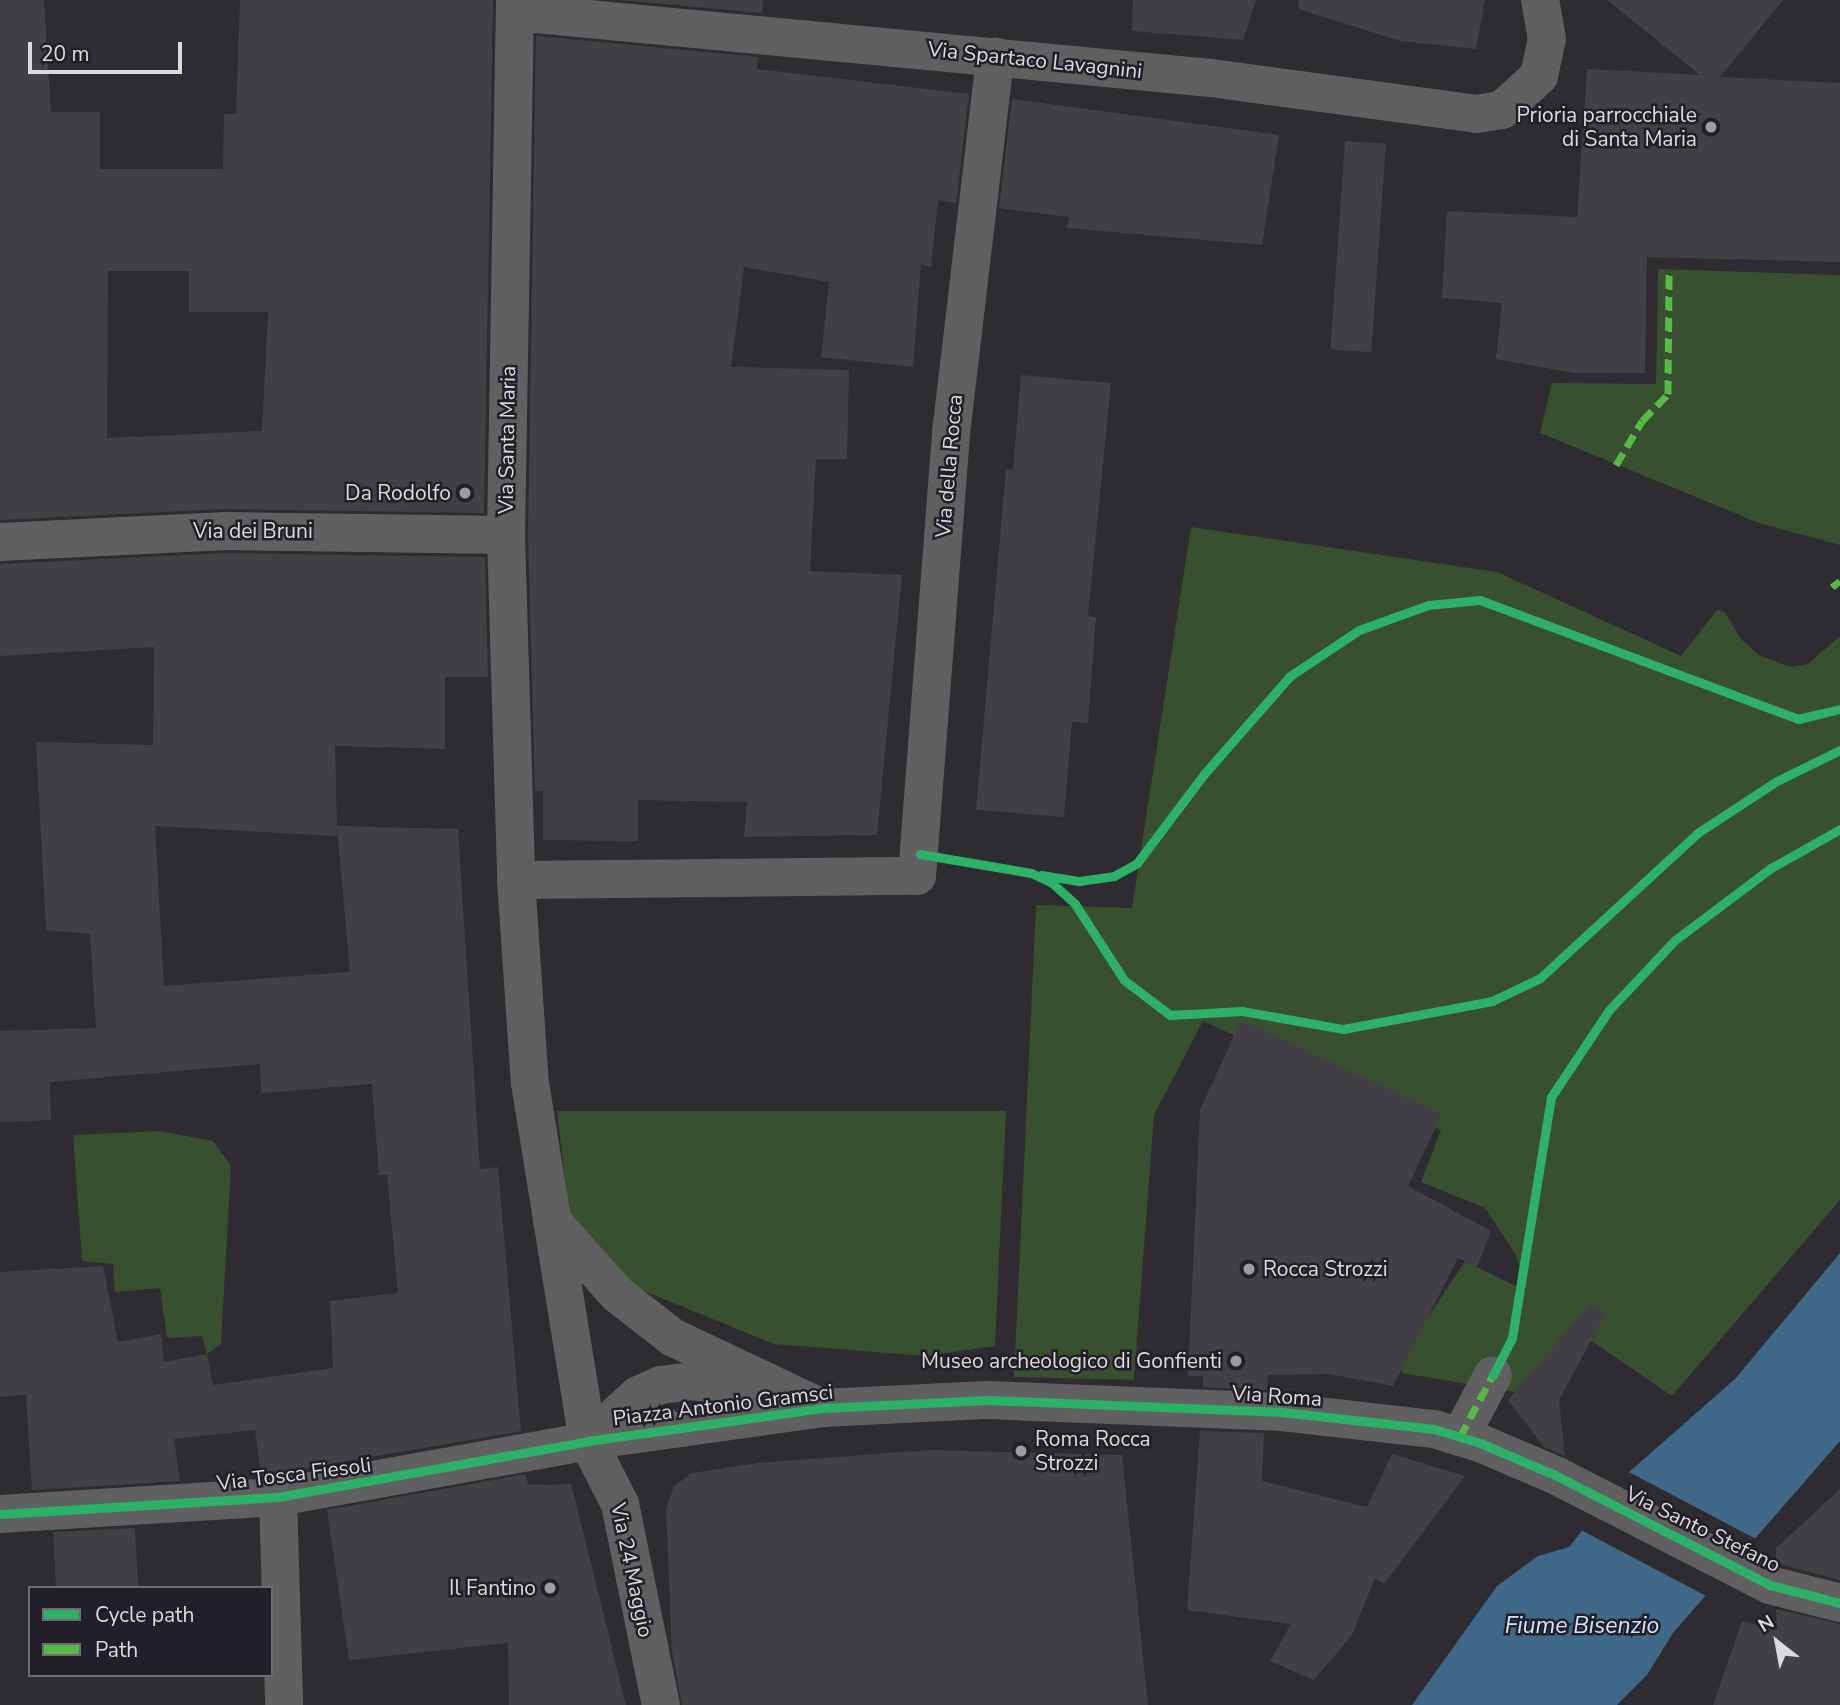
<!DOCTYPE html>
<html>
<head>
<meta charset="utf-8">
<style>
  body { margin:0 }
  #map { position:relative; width:1840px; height:1705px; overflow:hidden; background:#2e2b31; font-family:"Nunito Sans",sans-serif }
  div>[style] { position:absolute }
  .green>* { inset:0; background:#384f30 }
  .water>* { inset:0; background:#3f6889 }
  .pier>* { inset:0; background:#2e2b31 }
  .building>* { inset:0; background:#424045; transform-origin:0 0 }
  .street>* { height:38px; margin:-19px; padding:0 19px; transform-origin:19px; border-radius:19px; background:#616060 }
  .quiet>* { height:7px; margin-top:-3.5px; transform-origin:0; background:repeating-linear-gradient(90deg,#58b947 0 14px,transparent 0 21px) }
  .cycleway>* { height:9px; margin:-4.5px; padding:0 4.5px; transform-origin:4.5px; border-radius:4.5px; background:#2db169 }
  .dots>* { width:19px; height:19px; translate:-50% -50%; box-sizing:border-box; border:4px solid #231f29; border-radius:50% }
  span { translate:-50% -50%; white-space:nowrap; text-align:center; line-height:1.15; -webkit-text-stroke:5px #231f29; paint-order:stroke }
  .street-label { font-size:21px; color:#dcdae0 }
  .poi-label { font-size:21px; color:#dcdae0 }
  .right { translate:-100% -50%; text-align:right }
  .left { translate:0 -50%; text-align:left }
  .water-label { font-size:23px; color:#cce7fe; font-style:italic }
  .legend { position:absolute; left:28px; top:1586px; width:245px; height:91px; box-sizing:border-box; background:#231f29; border:2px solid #6d6a72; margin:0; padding:9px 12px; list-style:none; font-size:21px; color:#dcdae0 }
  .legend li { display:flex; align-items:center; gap:14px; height:35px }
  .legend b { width:35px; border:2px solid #6d6a72 }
  .north { position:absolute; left:1742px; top:1607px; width:70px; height:70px; -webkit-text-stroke:5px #231f29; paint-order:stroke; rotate:329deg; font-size:19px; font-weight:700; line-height:28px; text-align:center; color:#dcdae0 }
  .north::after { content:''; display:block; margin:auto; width:24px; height:32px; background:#dcdae0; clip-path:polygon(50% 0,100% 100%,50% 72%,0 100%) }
  .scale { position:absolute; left:28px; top:42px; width:154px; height:32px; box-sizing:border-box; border:4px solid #dcdae0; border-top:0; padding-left:9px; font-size:21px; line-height:24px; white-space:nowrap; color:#dcdae0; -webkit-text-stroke:5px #231f29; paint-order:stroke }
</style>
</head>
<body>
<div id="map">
  <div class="green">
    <div style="clip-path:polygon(1658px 269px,1840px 275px,1840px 545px,1759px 523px,1540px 433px,1552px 383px,1656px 384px)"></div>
    <div style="clip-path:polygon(1191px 527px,1497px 572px,1681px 656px,1717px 610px,1725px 612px,1741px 639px,1760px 656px,1792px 667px,1808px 664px,1840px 636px,1840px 1200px,1672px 1396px,1571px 1327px,1515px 1392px,1402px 1373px,1402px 1357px,1465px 1261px,1526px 1291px,1516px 1255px,1485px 1208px,1421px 1182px,1441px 1130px,1203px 1021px,1154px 1115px,1134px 1380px,1014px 1377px,1036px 905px,1132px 908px)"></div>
    <div style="clip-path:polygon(557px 1111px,1006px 1111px,995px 1346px,926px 1356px,774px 1344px,637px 1288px,569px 1213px)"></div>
    <div style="clip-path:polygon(160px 1131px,213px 1141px,231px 1166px,221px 1344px,207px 1354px,202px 1336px,167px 1338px,160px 1288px,115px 1292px,113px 1264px,82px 1261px,73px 1135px)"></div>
  </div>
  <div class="water">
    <div style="clip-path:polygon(1840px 1253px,1840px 1441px,1673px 1633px,1647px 1675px,1617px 1705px,1412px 1705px,1497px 1586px,1538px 1556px,1569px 1547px,1628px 1473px,1735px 1379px)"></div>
  </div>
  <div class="pier">
    <div style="clip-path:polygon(1625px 1470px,1758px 1540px,1708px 1597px,1579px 1529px)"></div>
  </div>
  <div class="building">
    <div style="clip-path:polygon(evenodd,0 0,44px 0,51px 112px,100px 112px,100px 169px,223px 169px,224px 114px,236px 114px,240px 0,493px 0,484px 513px,226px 509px,0 520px,0 0,108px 271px,189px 271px,189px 312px,268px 312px,262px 431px,107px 438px,108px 271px)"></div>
    <div style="clip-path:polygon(620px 0,763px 0,762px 13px)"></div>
    <div style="clip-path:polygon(1133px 0,1256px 0,1243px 40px,1132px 31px)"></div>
    <div style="clip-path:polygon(1299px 0,1485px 0,1476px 49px,1400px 41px,1298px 9px)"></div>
    <div style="clip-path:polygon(1607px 0,1783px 0,1720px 77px,1840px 83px,1840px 262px,1647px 257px,1645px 373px,1574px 373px,1496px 359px,1502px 303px,1442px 298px,1447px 211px,1577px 217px,1587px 69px,1700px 75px)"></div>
    <div style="clip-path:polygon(536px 36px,758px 57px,757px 69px,969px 94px,956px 203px,938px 200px,931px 267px,921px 264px,913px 367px,821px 357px,829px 282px,744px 267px,731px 367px,849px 370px,847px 459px,816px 459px,810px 571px,902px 575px,877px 835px,744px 837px,747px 802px,638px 800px,638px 841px,543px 840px,543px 791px,535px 791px,528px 535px)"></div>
    <div style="clip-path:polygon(1012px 99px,1279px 135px,1262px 245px,1067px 228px,1069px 217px,999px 208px)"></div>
    <div style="left:1345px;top:141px;width:41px;height:209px;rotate:4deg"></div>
    <div style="clip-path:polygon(1021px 375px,1111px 383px,1088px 616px,1096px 617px,1088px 723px,1072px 722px,1064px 817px,976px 810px,1006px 469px,1013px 470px)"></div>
    <div style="clip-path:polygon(evenodd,227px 553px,485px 557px,488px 677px,445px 677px,445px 749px,335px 746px,337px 826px,458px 829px,480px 1169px,498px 1167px,521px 1431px,261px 1476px,255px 1430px,174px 1439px,180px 1481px,32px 1490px,26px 1395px,0 1397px,0 1272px,103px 1266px,118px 1342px,161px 1334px,164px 1362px,207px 1354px,213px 1385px,333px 1368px,330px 1301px,398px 1293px,387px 1175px,379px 1175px,372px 1084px,261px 1093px,260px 1064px,50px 1082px,51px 1120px,0 1122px,0 1031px,96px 1028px,90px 934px,46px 930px,36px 742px,153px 745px,154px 647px,0 656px,0 564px,227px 553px,155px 826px,337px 836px,337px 828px,350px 972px,164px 986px,155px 826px)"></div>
    <div style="clip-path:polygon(1241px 1020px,1442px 1114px,1408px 1186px,1491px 1231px,1477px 1267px,1458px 1258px,1393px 1386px,1329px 1374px,1268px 1375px,1267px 1390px,1203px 1387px,1203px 1376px,1188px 1376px,1200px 1110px)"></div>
    <div style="clip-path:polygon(1591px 1303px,1606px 1313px,1559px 1400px,1565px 1456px,1544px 1447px,1508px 1400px)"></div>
    <div style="clip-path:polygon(1200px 1431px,1264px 1433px,1262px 1481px,1367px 1507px,1392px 1454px,1465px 1476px,1384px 1584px,1375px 1578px,1352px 1635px,1314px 1680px,1270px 1661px,1291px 1624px,1187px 1610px)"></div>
    <div style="clip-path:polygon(929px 1450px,1122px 1455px,1148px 1705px,682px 1705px,672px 1651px,666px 1509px,674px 1486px,692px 1473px,758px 1463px)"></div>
    <div style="clip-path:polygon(526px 1474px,528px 1485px,571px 1484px,626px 1705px,509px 1705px,508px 1643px,349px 1660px,327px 1510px)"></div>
    <div style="clip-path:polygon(1840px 1489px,1840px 1580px,1776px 1563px,1776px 1548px)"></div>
    <div style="left:135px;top:1528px;width:60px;height:82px;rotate:87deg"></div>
    <div style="clip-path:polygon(1776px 1609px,1840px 1624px,1840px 1705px,1713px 1705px,1742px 1621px,1777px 1630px)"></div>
  </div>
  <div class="street">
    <div style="left:515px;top:0;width:535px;rotate:90.96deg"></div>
    <div style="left:506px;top:535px;width:345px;rotate:88.3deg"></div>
    <div style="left:516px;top:880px;width:203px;rotate:86.1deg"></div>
    <div style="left:530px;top:1083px;width:363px;rotate:80.8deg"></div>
    <div style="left:588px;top:1441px;width:71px;rotate:63.1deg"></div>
    <div style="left:620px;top:1504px;width:205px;rotate:78.5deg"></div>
    <div style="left:515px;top:12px;width:699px;rotate:5.42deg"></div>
    <div style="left:1211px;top:78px;width:267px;rotate:7.7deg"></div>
    <div style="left:1476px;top:114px;width:26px;rotate:-9deg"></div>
    <div style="left:1502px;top:110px;width:50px;rotate:-42.6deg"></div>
    <div style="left:1539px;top:76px;width:38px;rotate:-78deg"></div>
    <div style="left:1547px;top:39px;width:40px;rotate:-100deg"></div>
    <div style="left:0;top:542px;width:227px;rotate:-2.8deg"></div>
    <div style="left:227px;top:531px;width:279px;rotate:0.8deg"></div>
    <div style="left:516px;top:880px;width:401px;rotate:-0.6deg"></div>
    <div style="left:917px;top:876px;width:452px;rotate:-85.6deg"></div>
    <div style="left:952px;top:425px;width:371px;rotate:-83.3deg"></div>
    <div style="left:552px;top:1221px;width:98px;rotate:48.3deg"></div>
    <div style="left:617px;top:1294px;width:70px;rotate:38deg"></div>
    <div style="left:672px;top:1337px;width:166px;rotate:25.3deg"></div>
    <div style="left:1460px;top:1437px;width:70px;rotate:-62deg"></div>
    <div style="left:588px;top:1441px;width:68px;rotate:-42.6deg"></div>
    <div style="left:638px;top:1395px;width:24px;rotate:-24deg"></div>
    <div style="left:660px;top:1385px;width:32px;rotate:-7deg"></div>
    <div style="left:692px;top:1381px;width:59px;rotate:7.9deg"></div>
    <div style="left:278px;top:1497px;width:208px;rotate:88.3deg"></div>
    <div style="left:0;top:1514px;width:279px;rotate:-3.5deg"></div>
    <div style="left:278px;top:1497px;width:315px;rotate:-10.2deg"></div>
    <div style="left:588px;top:1441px;width:236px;rotate:-8deg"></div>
    <div style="left:822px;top:1408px;width:166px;rotate:-2.8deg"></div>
    <div style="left:988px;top:1400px;width:294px;rotate:2.3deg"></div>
    <div style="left:1282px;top:1412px;width:153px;rotate:6.4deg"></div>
    <div style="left:1434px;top:1429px;width:48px;rotate:16.9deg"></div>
    <div style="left:1480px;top:1443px;width:82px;rotate:23.1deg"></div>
    <div style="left:1555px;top:1475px;width:242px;rotate:27.1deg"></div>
    <div style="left:1770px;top:1585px;width:72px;rotate:14.4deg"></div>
  </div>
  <div class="quiet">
    <div style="left:1616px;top:465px;width:51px;rotate:-59.4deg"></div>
    <div style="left:1642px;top:421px;width:37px;rotate:-46deg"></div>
    <div style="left:1668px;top:394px;width:125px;rotate:-89.5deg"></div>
    <div style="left:1832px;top:587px;width:10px;rotate:-37deg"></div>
    <div style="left:1460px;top:1437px;width:77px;rotate:-62.1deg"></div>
  </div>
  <div class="cycleway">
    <div style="left:920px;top:854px;width:113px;rotate:9.7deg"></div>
    <div style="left:1031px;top:873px;width:23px;rotate:25deg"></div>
    <div style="left:1052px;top:883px;width:31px;rotate:42deg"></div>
    <div style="left:1075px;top:904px;width:90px;rotate:57.2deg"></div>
    <div style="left:1124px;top:980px;width:58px;rotate:37.3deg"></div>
    <div style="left:1170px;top:1015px;width:72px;rotate:-3.2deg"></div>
    <div style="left:1242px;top:1011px;width:103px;rotate:10.1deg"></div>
    <div style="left:1343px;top:1029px;width:152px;rotate:-10.6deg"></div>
    <div style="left:1492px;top:1001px;width:53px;rotate:-25.6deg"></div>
    <div style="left:1540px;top:978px;width:216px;rotate:-42.6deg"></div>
    <div style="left:1699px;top:832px;width:93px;rotate:-33.2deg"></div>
    <div style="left:1777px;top:781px;width:70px;rotate:-26.2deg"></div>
    <div style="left:1041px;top:875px;width:38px;rotate:9deg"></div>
    <div style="left:1079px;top:881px;width:35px;rotate:-8deg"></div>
    <div style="left:1114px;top:876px;width:26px;rotate:-29deg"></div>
    <div style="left:1137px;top:863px;width:111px;rotate:-53deg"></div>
    <div style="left:1204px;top:774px;width:130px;rotate:-48.7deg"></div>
    <div style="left:1290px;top:676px;width:83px;rotate:-33.7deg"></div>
    <div style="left:1359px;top:630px;width:73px;rotate:-19.9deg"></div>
    <div style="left:1428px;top:605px;width:52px;rotate:-5.5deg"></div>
    <div style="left:1480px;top:600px;width:340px;rotate:20.5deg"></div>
    <div style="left:1798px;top:719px;width:43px;rotate:-13.4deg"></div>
    <div style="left:1493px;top:1375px;width:42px;rotate:-62.8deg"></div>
    <div style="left:1512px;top:1338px;width:244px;rotate:-80.8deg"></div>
    <div style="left:1551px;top:1097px;width:105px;rotate:-56.3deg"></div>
    <div style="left:1609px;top:1010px;width:96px;rotate:-46.7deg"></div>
    <div style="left:1675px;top:940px;width:120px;rotate:-36.9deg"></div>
    <div style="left:1771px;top:868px;width:79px;rotate:-29.5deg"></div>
    <div style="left:0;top:1514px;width:279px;rotate:-3.5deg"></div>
    <div style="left:278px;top:1497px;width:315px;rotate:-10.2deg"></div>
    <div style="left:588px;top:1441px;width:236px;rotate:-8deg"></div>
    <div style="left:822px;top:1408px;width:166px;rotate:-2.8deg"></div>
    <div style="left:988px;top:1400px;width:294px;rotate:2.3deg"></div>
    <div style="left:1282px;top:1412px;width:153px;rotate:6.4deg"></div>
    <div style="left:1434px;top:1429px;width:48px;rotate:16.9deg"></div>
    <div style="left:1480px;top:1443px;width:82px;rotate:23.1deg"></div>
    <div style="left:1555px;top:1475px;width:242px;rotate:27.1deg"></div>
    <div style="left:1770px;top:1585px;width:72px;rotate:14.4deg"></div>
  </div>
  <div class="dots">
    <div style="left:1711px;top:127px;background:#9f9da3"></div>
    <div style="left:465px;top:493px;background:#9f9da3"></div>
    <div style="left:1249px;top:1269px;background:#9f9da3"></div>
    <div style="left:1236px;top:1361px;background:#9f9da3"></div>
    <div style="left:1021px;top:1451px;background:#9f9da3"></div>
    <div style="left:550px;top:1588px;background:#9f9da3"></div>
  </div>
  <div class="street-label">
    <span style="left:1035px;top:60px;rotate:6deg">Via Spartaco Lavagnini</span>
    <span style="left:507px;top:440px;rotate:-89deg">Via Santa Maria</span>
    <span style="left:949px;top:466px;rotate:-85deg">Via della Rocca</span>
    <span style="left:253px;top:531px">Via dei Bruni</span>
    <span style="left:1277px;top:1396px;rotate:4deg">Via Roma</span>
    <span style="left:723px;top:1405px;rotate:-7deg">Piazza Antonio Gramsci</span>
    <span style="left:294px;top:1474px;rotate:-7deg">Via Tosca Fiesoli</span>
    <span style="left:1703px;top:1529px;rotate:26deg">Via Santo Stefano</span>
    <span style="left:632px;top:1570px;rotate:78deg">Via 24 Maggio</span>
  </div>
  <div class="poi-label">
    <span class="right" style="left:1697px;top:127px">Prioria parrocchiale<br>di Santa Maria</span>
    <span class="right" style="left:451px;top:493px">Da Rodolfo</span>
    <span class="left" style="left:1263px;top:1269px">Rocca Strozzi</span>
    <span class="right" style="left:1222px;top:1361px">Museo archeologico di Gonfienti</span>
    <span class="left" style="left:1035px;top:1451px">Roma Rocca<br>Strozzi</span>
    <span class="right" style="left:536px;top:1588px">Il Fantino</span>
  </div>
  <div class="water-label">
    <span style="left:1582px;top:1626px">Fiume Bisenzio</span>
  </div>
  <ul class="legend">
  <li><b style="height:9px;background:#2db169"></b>Cycle path</li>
  <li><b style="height:9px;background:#58b947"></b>Path</li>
  </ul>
  <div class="north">N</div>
  <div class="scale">20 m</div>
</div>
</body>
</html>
